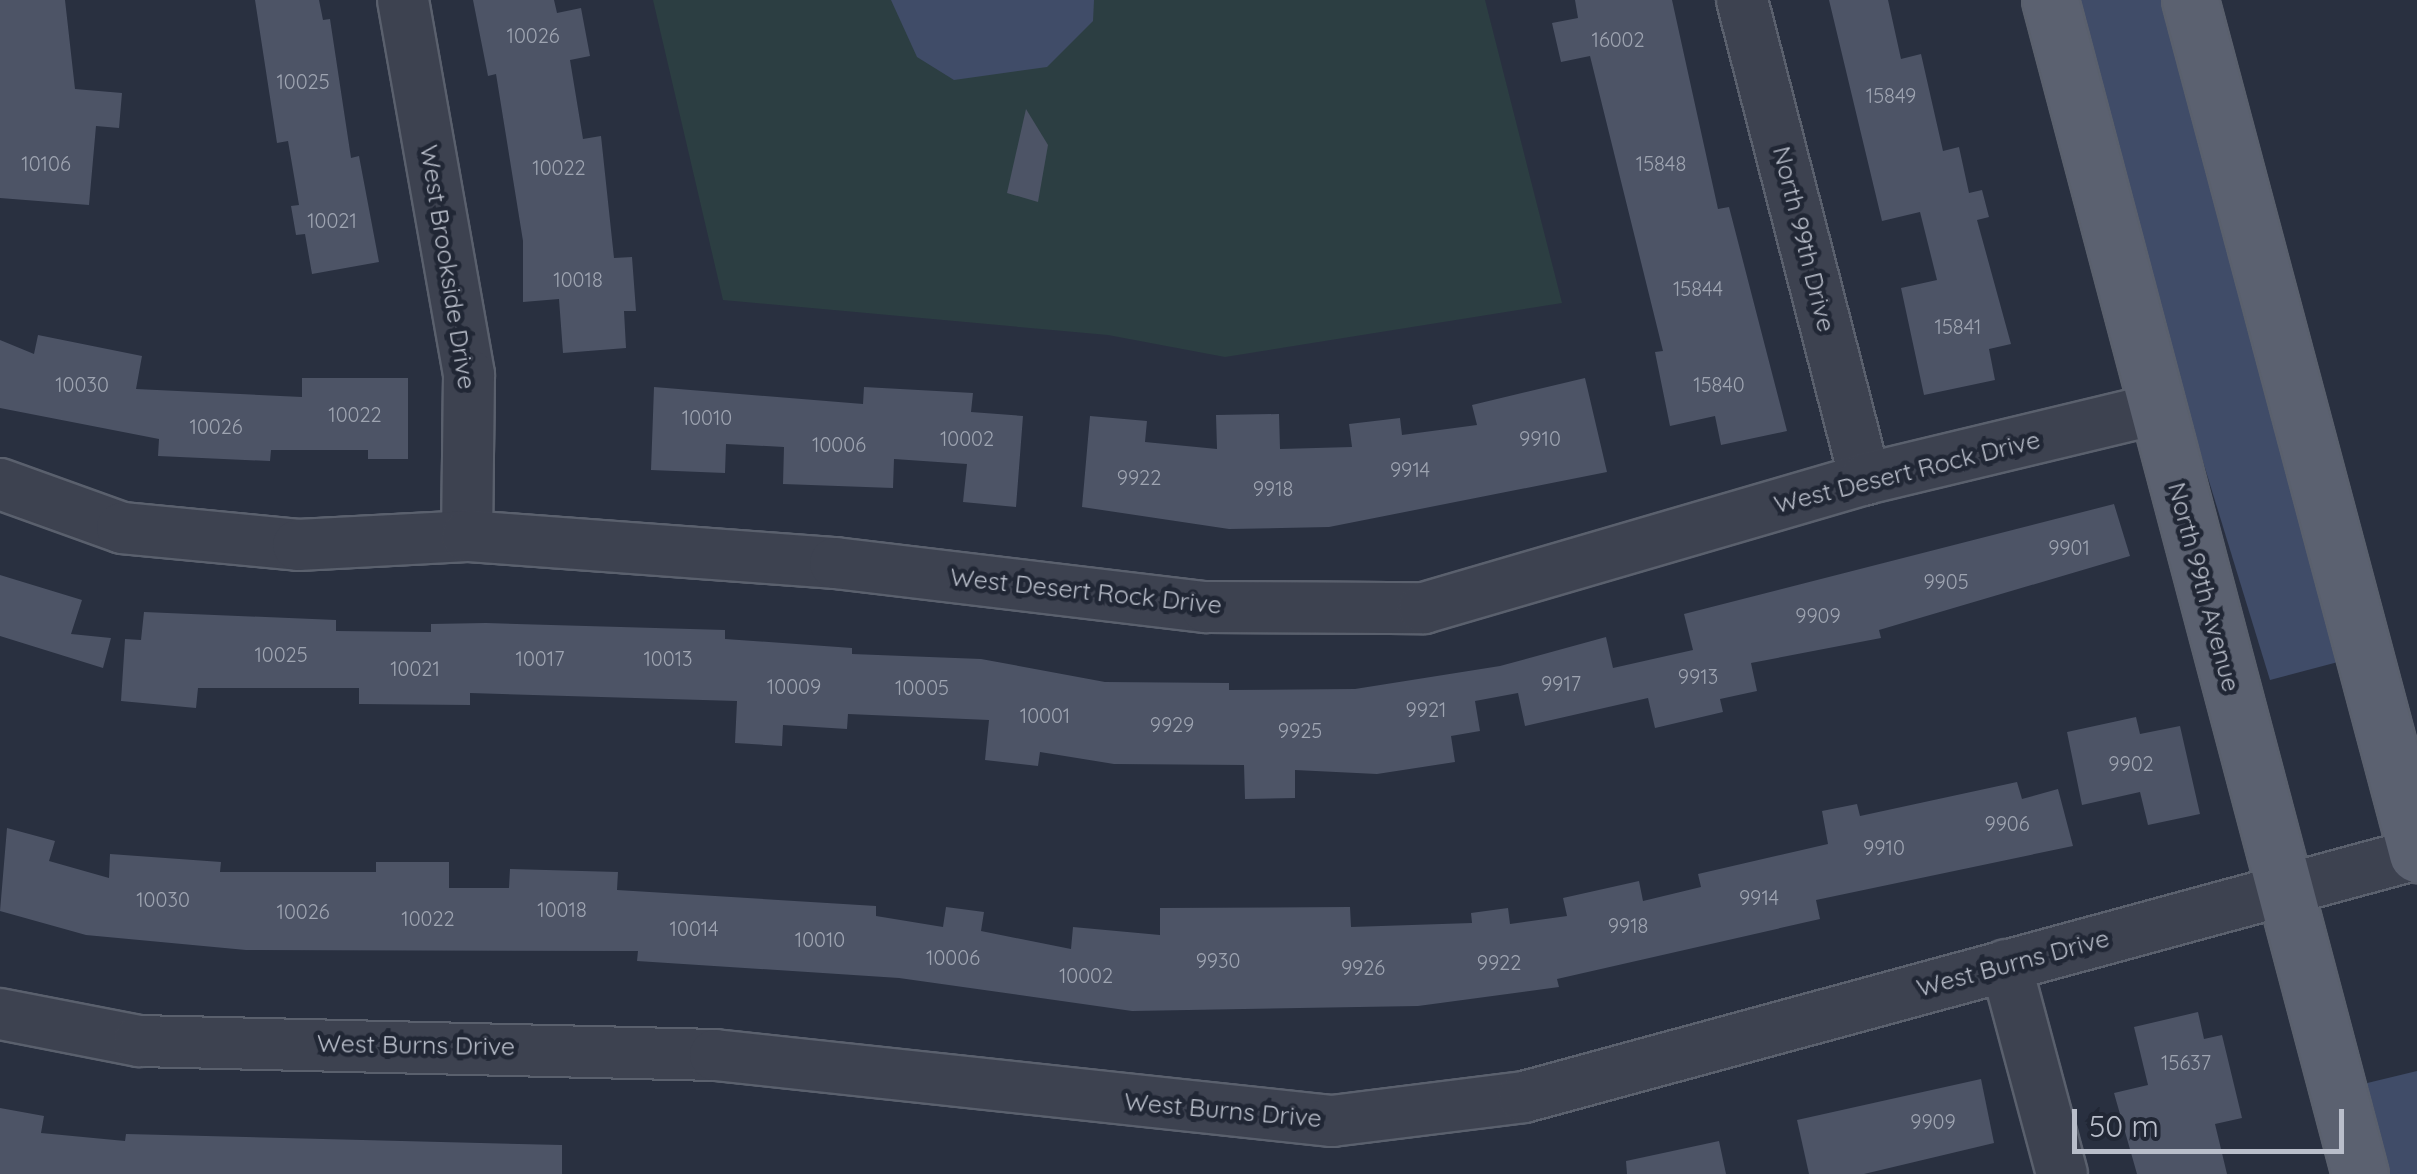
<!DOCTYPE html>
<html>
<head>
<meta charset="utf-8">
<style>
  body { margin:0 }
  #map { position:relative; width:2417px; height:1174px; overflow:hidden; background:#293040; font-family:Quicksand,sans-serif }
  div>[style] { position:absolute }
  .green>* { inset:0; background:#2c3e42 }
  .water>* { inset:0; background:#404c68 }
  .building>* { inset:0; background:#4d5466 }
  .roads { filter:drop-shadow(2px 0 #5a606d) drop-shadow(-2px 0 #5a606d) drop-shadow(0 2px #5a606d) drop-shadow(0 -2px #5a606d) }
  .minor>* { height:50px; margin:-25px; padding:0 25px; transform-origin:25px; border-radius:25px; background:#3d4250 }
  .major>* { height:55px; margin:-27.5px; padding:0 27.5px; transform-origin:27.5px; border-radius:27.5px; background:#5b6170 }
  span { translate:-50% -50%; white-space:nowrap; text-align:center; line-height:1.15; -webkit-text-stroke:9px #212735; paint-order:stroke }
  .number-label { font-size:20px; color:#9ea4b1 }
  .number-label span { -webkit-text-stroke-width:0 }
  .street-label { font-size:25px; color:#b9beca }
  .scale { position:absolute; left:2072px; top:1109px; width:272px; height:45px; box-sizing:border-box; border:5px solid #b9beca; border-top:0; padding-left:12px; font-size:30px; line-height:35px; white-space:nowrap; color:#b9beca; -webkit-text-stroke:8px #212735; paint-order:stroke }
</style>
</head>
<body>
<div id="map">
  <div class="green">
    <div style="clip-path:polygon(653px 0,1485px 0,1562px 303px,1225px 357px,1108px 335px,723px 300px)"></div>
  </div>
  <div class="water">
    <div style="clip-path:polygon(891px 0,1094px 0,1093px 21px,1047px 67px,954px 80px,917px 57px)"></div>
    <div style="clip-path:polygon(2076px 0,2168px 0,2338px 662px,2270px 680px,2159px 318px)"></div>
    <div style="clip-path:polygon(2417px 1071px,2417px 1174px,2382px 1174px,2359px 1085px)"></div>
  </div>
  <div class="building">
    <div style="clip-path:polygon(0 0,65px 0,75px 89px,122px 93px,119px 128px,96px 126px,89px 205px,0 198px)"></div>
    <div style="clip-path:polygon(255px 0,319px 0,323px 20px,330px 19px,351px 158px,359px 156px,379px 262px,312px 274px,305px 234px,296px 235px,291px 206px,299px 205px,288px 141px,277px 143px)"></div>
    <div style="clip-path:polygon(473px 0,554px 0,557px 13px,581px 8px,590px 56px,570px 60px,583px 139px,601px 136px,614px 258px,632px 257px,636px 311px,624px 311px,626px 348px,563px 353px,559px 299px,523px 302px,523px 241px,496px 74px,488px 76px)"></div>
    <div style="clip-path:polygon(1575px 0,1672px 0,1718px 209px,1729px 207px,1787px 431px,1721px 445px,1715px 416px,1670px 426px,1655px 352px,1663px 351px,1590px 56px,1561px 62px,1552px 23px,1578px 18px)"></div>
    <div style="clip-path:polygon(1829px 0,1888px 0,1901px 59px,1921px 54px,1943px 151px,1959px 147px,1969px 193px,1982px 190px,1989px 217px,1977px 220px,2011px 344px,1989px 349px,1995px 380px,1924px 395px,1901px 288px,1937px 280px,1920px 212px,1882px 221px)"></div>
    <div style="clip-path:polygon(1026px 109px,1048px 145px,1038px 202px,1007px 193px)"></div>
    <div style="clip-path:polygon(38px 335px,142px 356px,136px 389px,302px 397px,302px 378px,408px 378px,408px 459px,368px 459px,368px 450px,271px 450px,270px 461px,158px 456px,159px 439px,0 408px,0 340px,34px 354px)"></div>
    <div style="clip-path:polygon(1585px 378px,1607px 472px,1329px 527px,1229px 529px,1082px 507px,1090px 416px,1147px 421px,1145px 442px,1217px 449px,1216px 415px,1279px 414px,1280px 449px,1352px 447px,1349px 424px,1400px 418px,1402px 435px,1477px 425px,1472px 405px)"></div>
    <div style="clip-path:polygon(654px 387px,863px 404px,864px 387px,973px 393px,971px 412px,1023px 416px,1016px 507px,963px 502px,967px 464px,894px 459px,893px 488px,783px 484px,784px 447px,726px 444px,725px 473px,651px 470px)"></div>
    <div style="clip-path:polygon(2114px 504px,2130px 556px,1879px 630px,1881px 638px,1751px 663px,1757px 691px,1720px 699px,1723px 712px,1655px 728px,1648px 698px,1525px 726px,1518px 693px,1475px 701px,1480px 731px,1451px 736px,1455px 762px,1377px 774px,1295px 770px,1295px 798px,1245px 799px,1244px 765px,1114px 764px,1040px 752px,1038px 766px,985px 760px,989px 720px,848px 714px,847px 729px,783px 725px,782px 746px,735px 743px,737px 701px,470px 693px,470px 705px,359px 704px,359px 688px,198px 688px,196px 708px,121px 701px,125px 639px,141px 640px,144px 612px,336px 620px,336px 631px,431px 632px,431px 624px,486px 623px,725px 630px,725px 639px,852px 648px,852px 654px,981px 659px,1105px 682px,1229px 683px,1229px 690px,1355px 689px,1500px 666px,1606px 637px,1613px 668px,1693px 650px,1684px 614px)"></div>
    <div style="clip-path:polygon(0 575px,82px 600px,71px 634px,111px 638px,103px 668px,0 636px)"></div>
    <div style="clip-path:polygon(2136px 717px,2140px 734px,2180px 726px,2200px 814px,2148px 825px,2140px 792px,2082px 805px,2067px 732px)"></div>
    <div style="clip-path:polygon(2017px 782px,2022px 799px,2058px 789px,2073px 846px,1816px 900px,1820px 919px,1557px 979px,1559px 987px,1418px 1006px,1132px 1011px,899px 978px,637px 961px,638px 951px,246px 950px,86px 935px,0 911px,7px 828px,55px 841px,49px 861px,109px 878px,110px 854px,221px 862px,220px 872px,376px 872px,376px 862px,449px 862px,449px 888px,509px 888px,510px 869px,618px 872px,617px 890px,876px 906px,876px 916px,943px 927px,946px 907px,984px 912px,981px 931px,1071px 949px,1073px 927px,1160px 935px,1160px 908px,1350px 907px,1351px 927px,1472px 923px,1471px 913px,1508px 908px,1510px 924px,1567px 916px,1563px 898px,1639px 881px,1643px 901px,1701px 887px,1698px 874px,1828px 844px,1822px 811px,1857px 804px,1860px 816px)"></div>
    <div style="clip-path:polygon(2198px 1012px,2204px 1039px,2222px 1035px,2242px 1118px,2215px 1124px,2227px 1174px,2137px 1174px,2114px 1093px,2148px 1085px,2134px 1027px)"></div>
    <div style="clip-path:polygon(1981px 1079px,1994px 1143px,1864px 1174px,1809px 1174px,1797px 1120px)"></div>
    <div style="clip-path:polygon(0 1108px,44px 1116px,41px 1133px,125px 1141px,126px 1134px,562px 1145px,562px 1174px,0 1174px)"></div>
    <div style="clip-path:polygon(1719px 1141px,1726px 1174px,1627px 1174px,1626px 1161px)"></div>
  </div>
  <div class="roads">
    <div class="minor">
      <div style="left:403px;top:0;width:381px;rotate:80deg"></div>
      <div style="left:469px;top:375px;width:161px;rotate:90.7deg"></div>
      <div style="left:1742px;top:0;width:495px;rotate:75.6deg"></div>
      <div style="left:0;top:484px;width:130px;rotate:19.8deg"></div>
      <div style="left:122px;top:528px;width:177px;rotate:5.5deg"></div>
      <div style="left:298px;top:545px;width:169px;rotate:-3deg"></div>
      <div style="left:467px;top:536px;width:369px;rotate:4.2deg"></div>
      <div style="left:835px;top:563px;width:374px;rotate:6.8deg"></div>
      <div style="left:1206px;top:607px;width:218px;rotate:0.3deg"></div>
      <div style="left:1424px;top:608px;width:459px;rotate:-16.3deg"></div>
      <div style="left:1865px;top:479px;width:300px;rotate:-13.5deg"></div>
      <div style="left:2006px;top:965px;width:216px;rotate:75deg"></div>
      <div style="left:0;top:1014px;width:142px;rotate:11deg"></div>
      <div style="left:139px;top:1041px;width:576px;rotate:1.39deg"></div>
      <div style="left:715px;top:1055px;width:621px;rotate:6.11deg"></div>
      <div style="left:1332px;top:1121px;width:193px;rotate:-7.1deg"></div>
      <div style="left:1524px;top:1097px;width:925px;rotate:-15.22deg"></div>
    </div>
    <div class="major">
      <div style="left:2050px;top:0;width:1214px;rotate:75.21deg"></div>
      <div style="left:2190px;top:0;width:884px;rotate:75.11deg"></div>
    </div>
  </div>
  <div class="number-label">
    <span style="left:533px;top:35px">10026</span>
    <span style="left:1618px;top:39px">16002</span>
    <span style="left:303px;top:81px">10025</span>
    <span style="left:1891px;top:95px">15849</span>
    <span style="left:46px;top:163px">10106</span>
    <span style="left:1661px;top:163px">15848</span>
    <span style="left:559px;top:167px">10022</span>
    <span style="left:332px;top:220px">10021</span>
    <span style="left:578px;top:279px">10018</span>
    <span style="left:1698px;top:288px">15844</span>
    <span style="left:1958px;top:326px">15841</span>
    <span style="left:82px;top:384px">10030</span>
    <span style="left:1719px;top:384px">15840</span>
    <span style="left:355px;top:414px">10022</span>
    <span style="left:707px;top:417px">10010</span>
    <span style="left:216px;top:426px">10026</span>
    <span style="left:967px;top:438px">10002</span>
    <span style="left:1540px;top:438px">9910</span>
    <span style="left:839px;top:444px">10006</span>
    <span style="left:1410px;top:469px">9914</span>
    <span style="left:1139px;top:477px">9922</span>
    <span style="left:1273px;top:488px">9918</span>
    <span style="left:2069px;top:547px">9901</span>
    <span style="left:1946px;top:581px">9905</span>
    <span style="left:1818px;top:615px">9909</span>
    <span style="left:281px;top:654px">10025</span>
    <span style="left:540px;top:658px">10017</span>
    <span style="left:668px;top:658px">10013</span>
    <span style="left:415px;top:668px">10021</span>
    <span style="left:1698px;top:676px">9913</span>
    <span style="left:1561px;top:683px">9917</span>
    <span style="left:794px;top:686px">10009</span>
    <span style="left:922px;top:687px">10005</span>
    <span style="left:1426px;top:709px">9921</span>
    <span style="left:1045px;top:715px">10001</span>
    <span style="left:1172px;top:724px">9929</span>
    <span style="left:1300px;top:730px">9925</span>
    <span style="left:2131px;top:763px">9902</span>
    <span style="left:2007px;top:823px">9906</span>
    <span style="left:1884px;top:847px">9910</span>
    <span style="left:1759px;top:897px">9914</span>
    <span style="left:163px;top:899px">10030</span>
    <span style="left:562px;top:909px">10018</span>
    <span style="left:303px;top:911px">10026</span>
    <span style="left:428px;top:918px">10022</span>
    <span style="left:1628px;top:925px">9918</span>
    <span style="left:694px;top:928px">10014</span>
    <span style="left:820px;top:939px">10010</span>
    <span style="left:953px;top:957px">10006</span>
    <span style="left:1218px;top:960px">9930</span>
    <span style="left:1499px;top:962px">9922</span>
    <span style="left:1363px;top:967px">9926</span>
    <span style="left:1086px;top:975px">10002</span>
    <span style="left:2186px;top:1062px">15637</span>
    <span style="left:1933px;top:1121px">9909</span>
  </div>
  <div class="street-label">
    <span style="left:1804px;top:239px;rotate:76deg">North 99th Drive</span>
    <span style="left:448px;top:267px;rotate:81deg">West Brookside Drive</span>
    <span style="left:1907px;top:472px;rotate:-14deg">West Desert Rock Drive</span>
    <span style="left:2204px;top:587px;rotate:75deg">North 99th Avenue</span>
    <span style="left:1086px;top:591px;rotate:6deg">West Desert Rock Drive</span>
    <span style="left:2013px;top:963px;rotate:-15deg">West Burns Drive</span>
    <span style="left:416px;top:1045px;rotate:1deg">West Burns Drive</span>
    <span style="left:1223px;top:1110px;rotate:5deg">West Burns Drive</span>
  </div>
  <div class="scale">50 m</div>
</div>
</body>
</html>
